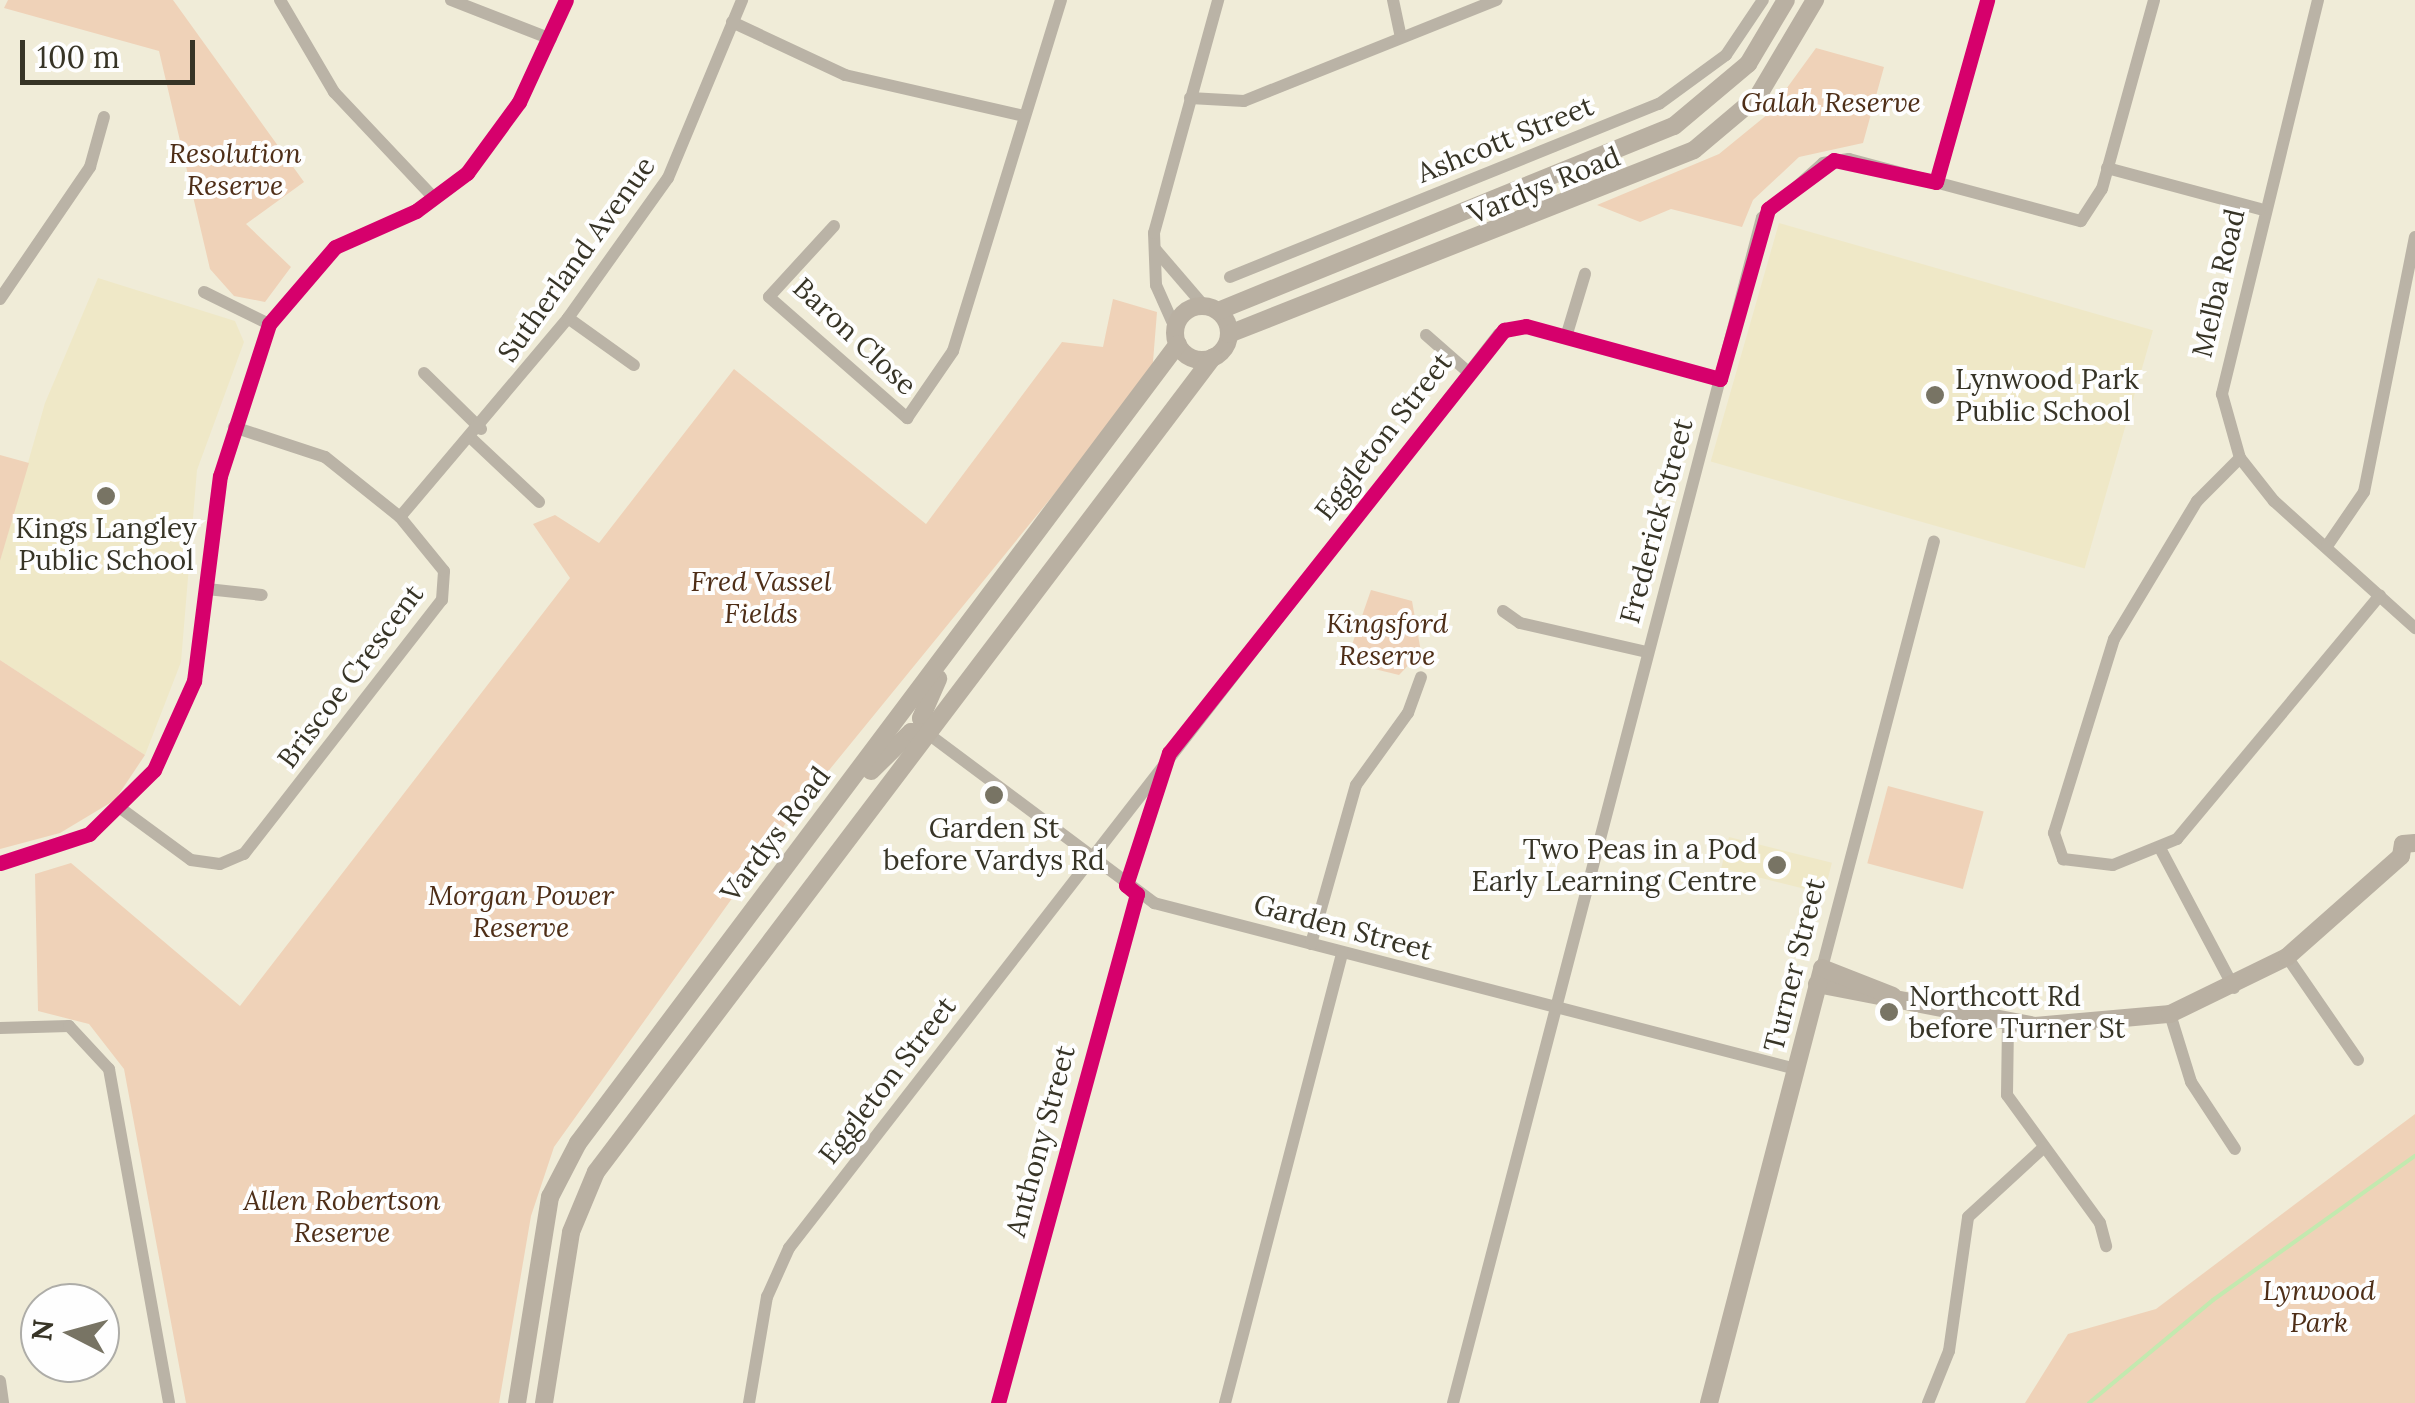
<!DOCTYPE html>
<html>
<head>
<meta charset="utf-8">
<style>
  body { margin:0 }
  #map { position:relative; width:2415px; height:1403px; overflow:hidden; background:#f0ecd8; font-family:Lora,serif }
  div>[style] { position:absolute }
  .built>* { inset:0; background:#efe8c7; transform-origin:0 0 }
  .green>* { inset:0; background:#efd2b8; transform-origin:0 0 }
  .stream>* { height:4px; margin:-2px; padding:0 2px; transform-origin:2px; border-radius:2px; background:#c3e9af }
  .street>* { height:12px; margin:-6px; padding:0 6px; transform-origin:6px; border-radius:6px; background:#bab3a6 }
  .secondary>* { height:18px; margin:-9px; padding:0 9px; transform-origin:9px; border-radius:9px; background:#b9b0a2 }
  .secondary>.ring { margin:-9px; padding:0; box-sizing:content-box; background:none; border:18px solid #b9b0a2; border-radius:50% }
  .cycleway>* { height:15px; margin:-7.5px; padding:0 7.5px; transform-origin:7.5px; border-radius:7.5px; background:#d6006c }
  .dots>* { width:28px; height:28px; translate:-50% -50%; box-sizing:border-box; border:5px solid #fefefe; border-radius:50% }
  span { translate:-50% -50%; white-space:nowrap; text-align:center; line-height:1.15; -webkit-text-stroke:8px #fefefe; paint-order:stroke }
  .park-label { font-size:28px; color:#4e2e17; font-style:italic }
  .street-label { font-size:28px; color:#373426 }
  .poi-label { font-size:28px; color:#373426 }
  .left { translate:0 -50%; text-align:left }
  .right { translate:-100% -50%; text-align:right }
  .north { position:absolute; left:20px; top:1283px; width:100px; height:100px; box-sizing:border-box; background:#fefefe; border:2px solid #aeada8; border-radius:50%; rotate:276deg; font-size:28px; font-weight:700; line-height:40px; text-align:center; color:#373426 }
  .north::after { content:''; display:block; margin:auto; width:35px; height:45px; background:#787464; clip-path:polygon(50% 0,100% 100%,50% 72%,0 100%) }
  .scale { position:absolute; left:20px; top:40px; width:175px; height:45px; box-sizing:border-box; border:5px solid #373426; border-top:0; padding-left:12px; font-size:30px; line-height:35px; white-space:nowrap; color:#373426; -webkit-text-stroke:8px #fefefe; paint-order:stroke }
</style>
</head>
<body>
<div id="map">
  <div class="built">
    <div style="left:1779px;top:223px;width:389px;height:248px;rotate:16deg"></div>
    <div style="clip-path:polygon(98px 278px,235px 321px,244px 342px,197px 470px,181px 662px,145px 755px,0 660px,0 561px,45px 403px)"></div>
    <div style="left:1729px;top:837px;width:106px;height:32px;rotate:14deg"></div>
  </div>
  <div class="green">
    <div style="clip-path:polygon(8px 0,173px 0,304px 182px,246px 224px,291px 267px,265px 302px,234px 296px,210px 269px,159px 51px,4px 8px)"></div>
    <div style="clip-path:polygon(1816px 48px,1884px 67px,1863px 143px,1799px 157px,1753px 200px,1742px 227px,1671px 209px,1640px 222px,1597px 205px,1719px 154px,1768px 114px)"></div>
    <div style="clip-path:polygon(1113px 299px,1157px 312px,1152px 374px,786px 823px,554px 1147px,531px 1216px,499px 1403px,186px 1403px,124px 1069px,89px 1024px,38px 1011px,35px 874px,71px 863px,240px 1006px,570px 578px,533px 524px,555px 515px,599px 543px,734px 369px,926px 524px,1062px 342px,1103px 347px)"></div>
    <div style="clip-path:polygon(0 455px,29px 463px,0 561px)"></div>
    <div style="clip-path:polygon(1371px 590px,1412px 601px,1421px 652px,1399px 675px,1346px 662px)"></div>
    <div style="clip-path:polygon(0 660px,145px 755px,115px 800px,60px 833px,0 849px)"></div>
    <div style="left:1888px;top:786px;width:99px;height:80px;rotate:15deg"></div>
    <div style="clip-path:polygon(2415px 1114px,2415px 1403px,2025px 1403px,2068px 1334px,2156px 1309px)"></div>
  </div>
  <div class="stream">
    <div style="left:2089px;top:1403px;width:161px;rotate:-39.7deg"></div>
    <div style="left:2213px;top:1300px;width:248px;rotate:-35.5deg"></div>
  </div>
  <div class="street">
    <div style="left:280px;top:0;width:107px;rotate:59.6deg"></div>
    <div style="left:334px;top:92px;width:147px;rotate:46.7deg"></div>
    <div style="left:451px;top:0;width:107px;rotate:21.3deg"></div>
    <div style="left:1393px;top:0;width:38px;rotate:78deg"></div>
    <div style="left:2318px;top:0;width:406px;rotate:103.7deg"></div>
    <div style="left:2222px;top:394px;width:66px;rotate:74.3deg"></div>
    <div style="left:2240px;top:458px;width:55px;rotate:51.7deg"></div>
    <div style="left:2274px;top:501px;width:190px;rotate:42deg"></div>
    <div style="left:732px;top:22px;width:125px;rotate:25.1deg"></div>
    <div style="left:845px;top:75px;width:184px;rotate:12.9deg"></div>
    <div style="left:1190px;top:98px;width:54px;rotate:3.2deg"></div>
    <div style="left:1244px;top:101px;width:272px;rotate:-21.8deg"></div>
    <div style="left:2107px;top:168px;width:158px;rotate:15deg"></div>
    <div style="left:1936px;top:182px;width:189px;rotate:-74.3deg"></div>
    <div style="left:834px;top:226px;width:96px;rotate:132.5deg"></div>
    <div style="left:769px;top:297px;width:184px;rotate:41.2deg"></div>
    <div style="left:907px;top:418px;width:81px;rotate:-55.5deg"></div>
    <div style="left:953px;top:351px;width:367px;rotate:-72.9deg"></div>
    <div style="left:1155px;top:249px;width:75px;rotate:49.3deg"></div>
    <div style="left:1230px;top:277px;width:463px;rotate:-22deg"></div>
    <div style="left:1659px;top:104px;width:83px;rotate:-36.2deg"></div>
    <div style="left:1726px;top:55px;width:66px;rotate:-56.1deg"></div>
    <div style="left:204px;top:292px;width:72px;rotate:26.2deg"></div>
    <div style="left:0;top:299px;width:160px;rotate:-55.7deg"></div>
    <div style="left:90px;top:167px;width:52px;rotate:-74.4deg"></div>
    <div style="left:568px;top:318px;width:81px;rotate:35.5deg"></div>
    <div style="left:1176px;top:330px;width:49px;rotate:-114deg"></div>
    <div style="left:1156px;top:285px;width:52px;rotate:-92.2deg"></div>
    <div style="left:1154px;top:233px;width:242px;rotate:-74.6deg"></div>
    <div style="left:1426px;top:335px;width:53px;rotate:41.2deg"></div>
    <div style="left:1566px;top:337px;width:66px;rotate:-73.2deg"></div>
    <div style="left:424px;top:373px;width:80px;rotate:44.5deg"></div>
    <div style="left:472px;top:439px;width:92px;rotate:43.2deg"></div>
    <div style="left:2240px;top:458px;width:61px;rotate:135deg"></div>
    <div style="left:2197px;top:501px;width:161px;rotate:121deg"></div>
    <div style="left:2114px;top:639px;width:203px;rotate:107.2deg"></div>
    <div style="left:2054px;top:833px;width:28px;rotate:71deg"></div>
    <div style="left:2063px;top:859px;width:50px;rotate:6.8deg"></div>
    <div style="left:2113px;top:865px;width:69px;rotate:-22.1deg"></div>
    <div style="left:2177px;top:839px;width:317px;rotate:-50.2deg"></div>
    <div style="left:400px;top:517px;width:260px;rotate:-49.8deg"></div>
    <div style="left:568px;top:318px;width:172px;rotate:-54.5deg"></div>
    <div style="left:668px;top:178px;width:193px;rotate:-67.4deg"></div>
    <div style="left:2327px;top:546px;width:65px;rotate:-55.6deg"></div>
    <div style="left:2364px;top:492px;width:260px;rotate:-78.7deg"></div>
    <div style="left:207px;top:589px;width:55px;rotate:6.2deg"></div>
    <div style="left:1503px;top:611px;width:21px;rotate:35deg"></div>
    <div style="left:1520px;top:623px;width:130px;rotate:12.9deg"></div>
    <div style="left:927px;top:733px;width:284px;rotate:36.8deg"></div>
    <div style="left:1154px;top:903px;width:663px;rotate:14.5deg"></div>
    <div style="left:123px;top:810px;width:84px;rotate:36.3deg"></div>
    <div style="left:191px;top:860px;width:29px;rotate:8deg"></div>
    <div style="left:220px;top:864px;width:26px;rotate:-23deg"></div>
    <div style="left:244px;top:854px;width:322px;rotate:-52.1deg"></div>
    <div style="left:442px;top:600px;width:29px;rotate:-86deg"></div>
    <div style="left:444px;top:571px;width:70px;rotate:-129.2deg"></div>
    <div style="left:400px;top:517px;width:96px;rotate:-141.3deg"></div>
    <div style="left:325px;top:457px;width:96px;rotate:-161.8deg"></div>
    <div style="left:2161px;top:850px;width:156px;rotate:62.1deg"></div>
    <div style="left:0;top:863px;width:94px;rotate:-18deg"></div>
    <div style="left:89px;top:834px;width:91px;rotate:-44.6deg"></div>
    <div style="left:154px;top:770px;width:98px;rotate:-65.8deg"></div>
    <div style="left:194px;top:681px;width:207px;rotate:-82.8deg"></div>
    <div style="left:220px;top:476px;width:160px;rotate:-72.1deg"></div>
    <div style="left:269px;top:324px;width:101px;rotate:-49.4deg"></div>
    <div style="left:335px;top:247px;width:89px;rotate:-24deg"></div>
    <div style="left:416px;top:211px;width:64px;rotate:-36.7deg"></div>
    <div style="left:467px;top:173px;width:88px;rotate:-53.8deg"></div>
    <div style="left:519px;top:102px;width:112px;rotate:-65.3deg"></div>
    <div style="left:1126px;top:885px;width:132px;rotate:-71.8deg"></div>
    <div style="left:1311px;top:944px;width:165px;rotate:-74.2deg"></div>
    <div style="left:1356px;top:785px;width:89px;rotate:-54.2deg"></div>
    <div style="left:1408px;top:713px;width:38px;rotate:-70deg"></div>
    <div style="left:2287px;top:957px;width:125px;rotate:55.4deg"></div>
    <div style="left:1822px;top:968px;width:441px;rotate:-75.3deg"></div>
    <div style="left:2170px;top:1014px;width:71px;rotate:72.8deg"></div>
    <div style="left:2191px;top:1082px;width:80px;rotate:56.7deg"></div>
    <div style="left:2008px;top:1023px;width:72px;rotate:90.8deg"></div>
    <div style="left:2007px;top:1095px;width:158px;rotate:54deg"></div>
    <div style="left:2100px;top:1223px;width:24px;rotate:75deg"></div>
    <div style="left:0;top:1028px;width:69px;rotate:-1.7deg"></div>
    <div style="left:69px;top:1026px;width:59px;rotate:47.1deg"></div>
    <div style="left:109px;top:1069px;width:339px;rotate:79.8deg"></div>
    <div style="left:0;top:1381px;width:22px;rotate:82deg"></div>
    <div style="left:749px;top:1403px;width:108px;rotate:-80.4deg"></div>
    <div style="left:767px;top:1297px;width:54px;rotate:-65.8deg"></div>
    <div style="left:789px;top:1248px;width:1157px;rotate:-52.16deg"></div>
    <div style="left:1499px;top:334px;width:28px;rotate:-17deg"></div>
    <div style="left:1526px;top:326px;width:201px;rotate:15.3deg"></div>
    <div style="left:998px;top:1403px;width:528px;rotate:-74.73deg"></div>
    <div style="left:1225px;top:1403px;width:465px;rotate:-75.4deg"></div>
    <div style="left:1453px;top:1403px;width:1225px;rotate:-75.39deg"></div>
    <div style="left:1762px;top:218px;width:82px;rotate:-42deg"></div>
    <div style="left:1823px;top:163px;width:26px;rotate:-9deg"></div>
    <div style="left:1849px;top:159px;width:240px;rotate:15deg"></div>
    <div style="left:2081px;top:221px;width:38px;rotate:-57deg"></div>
    <div style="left:2102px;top:189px;width:196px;rotate:-74.6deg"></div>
    <div style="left:1928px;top:1403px;width:56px;rotate:-68deg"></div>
    <div style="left:1949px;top:1351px;width:135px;rotate:-81.9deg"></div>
    <div style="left:1968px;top:1217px;width:103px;rotate:-42.6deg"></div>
  </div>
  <div class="secondary">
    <div class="ring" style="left:1175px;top:306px;width:36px;height:36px"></div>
    <div style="left:1218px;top:311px;width:492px;rotate:-22.1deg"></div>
    <div style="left:1674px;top:126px;width:97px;rotate:-40deg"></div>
    <div style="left:1748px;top:64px;width:74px;rotate:-59.3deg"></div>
    <div style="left:1229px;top:334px;width:500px;rotate:-21.59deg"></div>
    <div style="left:1694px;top:150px;width:84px;rotate:-40.2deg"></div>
    <div style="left:1758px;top:96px;width:112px;rotate:-59.3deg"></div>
    <div style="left:927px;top:733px;width:16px;rotate:-112deg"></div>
    <div style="left:921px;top:718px;width:43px;rotate:-66.4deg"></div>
    <div style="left:871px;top:771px;width:56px;rotate:-44.3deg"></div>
    <div style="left:911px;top:732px;width:16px;rotate:4deg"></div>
    <div style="left:2401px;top:856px;width:12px;rotate:-81deg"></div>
    <div style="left:2403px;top:844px;width:12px;rotate:-5deg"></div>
    <div style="left:1817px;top:984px;width:222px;rotate:10.9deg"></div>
    <div style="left:2035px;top:1026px;width:136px;rotate:-5.1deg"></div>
    <div style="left:2170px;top:1014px;width:130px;rotate:-26deg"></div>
    <div style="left:2287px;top:957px;width:152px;rotate:-41.5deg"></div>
    <div style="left:517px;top:1403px;width:209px;rotate:-80.9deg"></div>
    <div style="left:550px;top:1197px;width:61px;rotate:-62.6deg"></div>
    <div style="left:578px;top:1143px;width:999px;rotate:-53.1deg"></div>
    <div style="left:544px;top:1403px;width:173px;rotate:-81deg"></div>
    <div style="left:571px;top:1232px;width:65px;rotate:-67.4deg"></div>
    <div style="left:596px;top:1172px;width:1022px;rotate:-52.87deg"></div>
    <div style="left:1709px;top:1403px;width:449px;rotate:-75.4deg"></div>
    <div style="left:1822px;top:968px;width:76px;rotate:21.5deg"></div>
  </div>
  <div class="cycleway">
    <div style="left:0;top:863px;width:94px;rotate:-18deg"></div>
    <div style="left:89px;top:834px;width:91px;rotate:-44.6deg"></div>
    <div style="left:154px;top:770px;width:98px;rotate:-65.8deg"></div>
    <div style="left:194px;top:681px;width:207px;rotate:-82.8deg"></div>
    <div style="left:220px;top:476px;width:160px;rotate:-72.1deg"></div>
    <div style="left:269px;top:324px;width:101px;rotate:-49.4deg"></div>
    <div style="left:335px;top:247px;width:89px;rotate:-24deg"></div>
    <div style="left:416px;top:211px;width:64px;rotate:-36.7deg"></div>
    <div style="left:467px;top:173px;width:88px;rotate:-53.8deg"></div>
    <div style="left:519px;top:102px;width:112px;rotate:-65.3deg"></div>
    <div style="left:998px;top:1403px;width:528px;rotate:-74.73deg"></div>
    <div style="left:1137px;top:894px;width:14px;rotate:-141deg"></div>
    <div style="left:1126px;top:885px;width:139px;rotate:-72deg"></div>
    <div style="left:1169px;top:753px;width:540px;rotate:-51.62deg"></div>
    <div style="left:1504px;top:330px;width:22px;rotate:-10deg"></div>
    <div style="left:1526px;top:326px;width:201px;rotate:15.3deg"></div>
    <div style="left:1720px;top:379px;width:177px;rotate:-74.2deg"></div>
    <div style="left:1768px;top:209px;width:82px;rotate:-36.6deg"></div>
    <div style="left:1834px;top:160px;width:104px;rotate:12.2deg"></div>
    <div style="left:1936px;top:182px;width:189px;rotate:-74.3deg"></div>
  </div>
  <div class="dots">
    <div style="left:1935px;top:395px;background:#787464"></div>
    <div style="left:106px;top:496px;background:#787464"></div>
    <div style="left:994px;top:795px;background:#787464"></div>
    <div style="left:1777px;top:865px;background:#787464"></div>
    <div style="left:1889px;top:1012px;background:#787464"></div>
  </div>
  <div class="park-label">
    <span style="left:1831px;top:102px">Galah Reserve</span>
    <span style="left:235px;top:169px">Resolution<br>Reserve</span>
    <span style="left:761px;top:597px">Fred Vassel<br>Fields</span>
    <span style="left:1387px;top:639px">Kingsford<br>Reserve</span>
    <span style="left:521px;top:911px">Morgan Power<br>Reserve</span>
    <span style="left:342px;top:1216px">Allen Robertson<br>Reserve</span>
    <span style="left:2319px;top:1306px">Lynwood<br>Park</span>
  </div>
  <div class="street-label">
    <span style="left:1505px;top:139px;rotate:-22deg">Ashcott Street</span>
    <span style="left:1544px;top:185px;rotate:-22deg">Vardys Road</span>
    <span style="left:576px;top:259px;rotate:-54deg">Sutherland Avenue</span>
    <span style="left:2218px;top:283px;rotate:-77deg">Melba Road</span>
    <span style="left:855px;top:336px;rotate:43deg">Baron Close</span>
    <span style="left:1383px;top:436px;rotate:-52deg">Eggleton Street</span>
    <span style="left:1656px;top:521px;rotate:-75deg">Frederick Street</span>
    <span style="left:350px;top:676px;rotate:-53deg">Briscoe Crescent</span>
    <span style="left:775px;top:834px;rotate:-53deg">Vardys Road</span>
    <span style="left:1343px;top:927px;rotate:15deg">Garden Street</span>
    <span style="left:1794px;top:965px;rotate:-76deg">Turner Street</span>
    <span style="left:887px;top:1080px;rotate:-52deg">Eggleton Street</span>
    <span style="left:1040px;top:1141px;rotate:-75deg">Anthony Street</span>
  </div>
  <div class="poi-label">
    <span class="left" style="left:1955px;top:395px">Lynwood Park<br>Public School</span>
    <span style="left:106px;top:544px">Kings Langley<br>Public School</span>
    <span style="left:994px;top:844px">Garden St<br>before Vardys Rd</span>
    <span class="right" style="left:1757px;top:865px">Two Peas in a Pod<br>Early Learning Centre</span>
    <span class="left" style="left:1909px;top:1012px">Northcott Rd<br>before Turner St</span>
  </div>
  <div class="north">N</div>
  <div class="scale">100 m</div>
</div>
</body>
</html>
